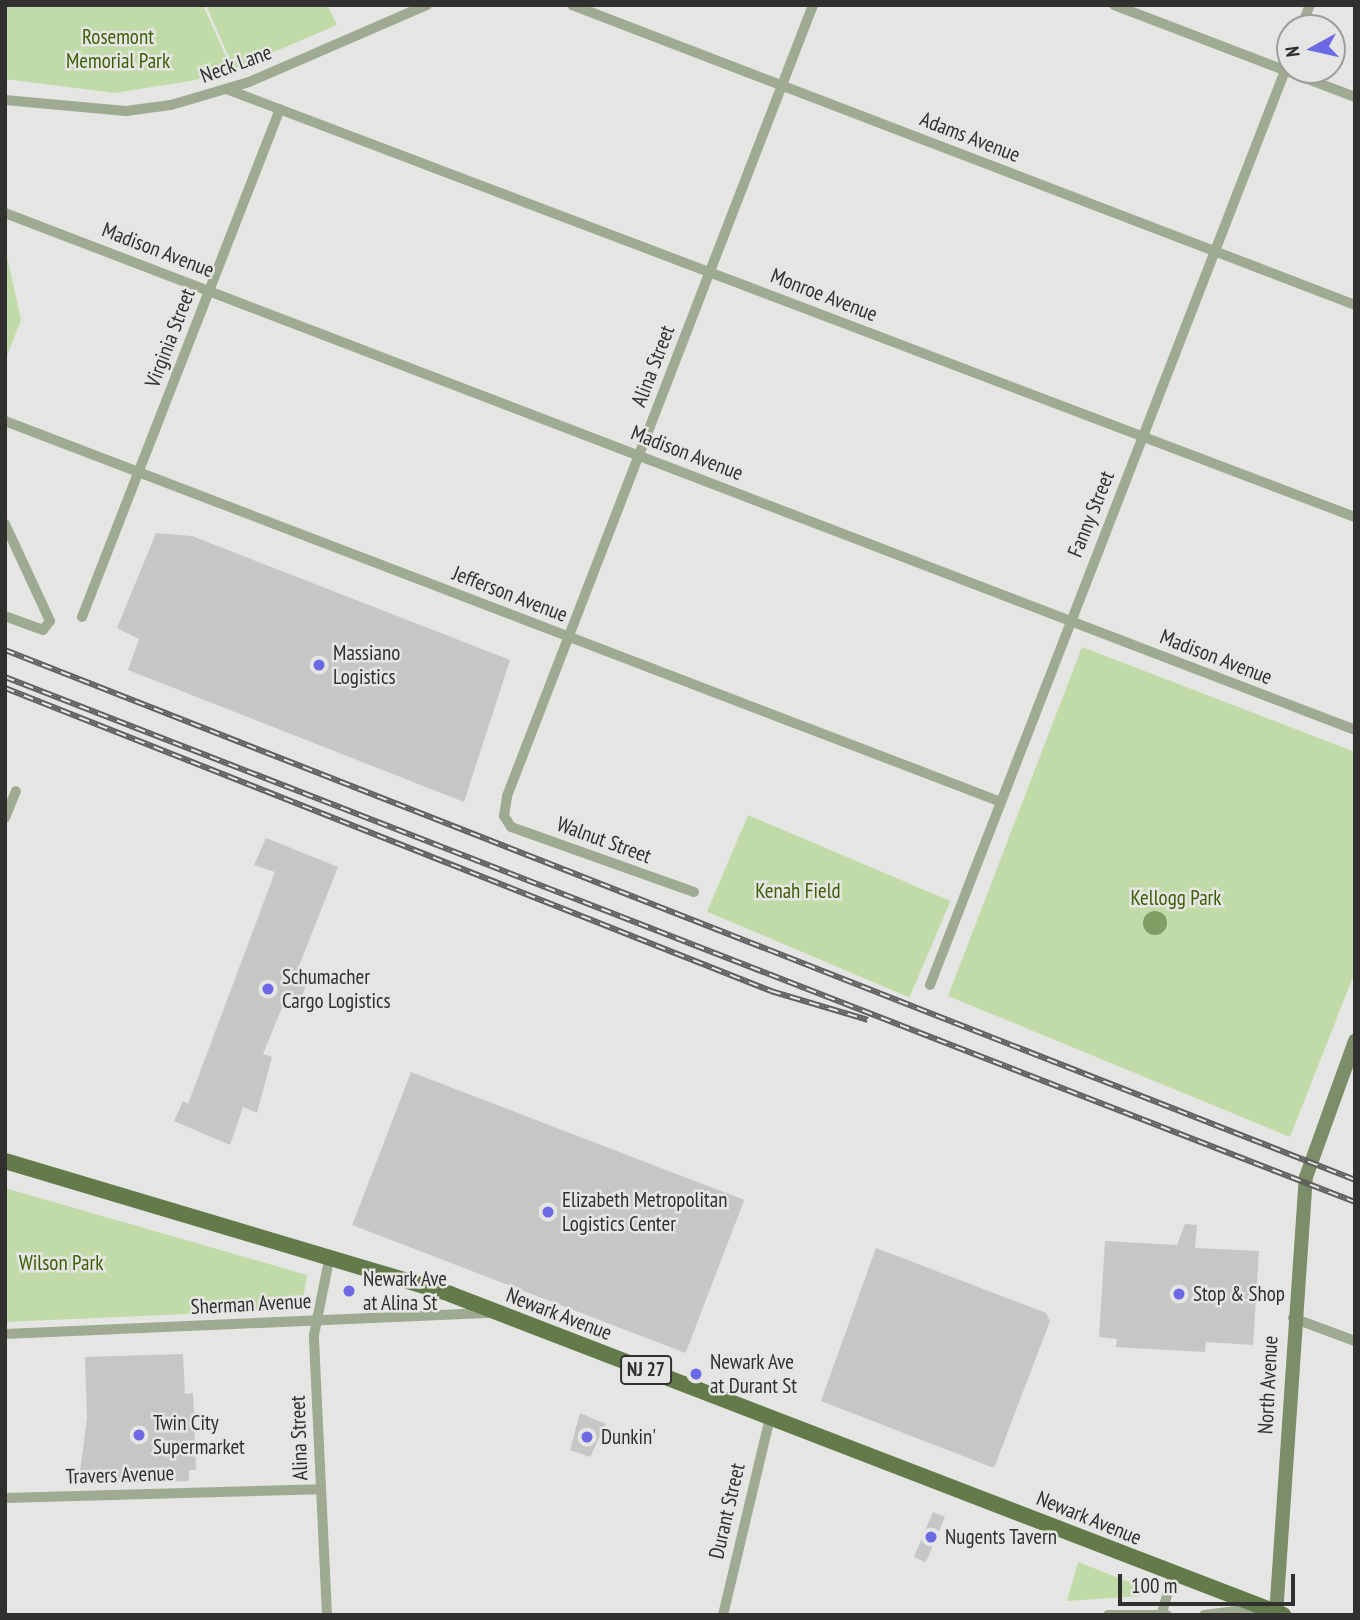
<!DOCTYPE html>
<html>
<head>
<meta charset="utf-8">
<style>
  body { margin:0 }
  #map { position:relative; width:1360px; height:1620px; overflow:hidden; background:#e5e6e3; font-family:"PT Sans Narrow",sans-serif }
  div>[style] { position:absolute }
  .green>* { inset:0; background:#c1dba8; transform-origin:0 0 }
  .water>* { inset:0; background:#829e65 }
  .round { border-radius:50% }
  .building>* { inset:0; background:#c5c7c4; transform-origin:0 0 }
  .street>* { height:10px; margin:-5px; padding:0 5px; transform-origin:5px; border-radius:5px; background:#9eab92 }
  .secondary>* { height:14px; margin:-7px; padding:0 7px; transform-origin:7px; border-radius:7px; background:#7b8e69 }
  .primary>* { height:16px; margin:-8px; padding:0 8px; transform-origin:8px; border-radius:8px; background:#637a4b }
  .rail>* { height:6px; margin-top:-3px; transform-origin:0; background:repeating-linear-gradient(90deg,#e5e6e3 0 10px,#5f605d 0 20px); box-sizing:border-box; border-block:2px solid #5f605d }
  .dots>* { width:19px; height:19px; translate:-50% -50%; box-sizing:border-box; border:4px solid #e5e6e3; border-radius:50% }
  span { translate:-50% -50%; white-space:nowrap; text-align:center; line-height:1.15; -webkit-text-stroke:5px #e5e6e3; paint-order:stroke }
  .shield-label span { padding:2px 5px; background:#e5e6e3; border:2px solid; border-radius:5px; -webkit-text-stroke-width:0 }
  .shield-label { font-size:19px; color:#30312f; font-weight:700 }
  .park-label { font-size:21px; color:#3d5f05 }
  .street-label { font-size:21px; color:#30312f }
  .poi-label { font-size:21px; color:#30312f }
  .left { translate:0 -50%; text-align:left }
  .frame { position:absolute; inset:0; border:7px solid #30312f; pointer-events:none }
  .north { position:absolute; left:1276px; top:14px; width:70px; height:70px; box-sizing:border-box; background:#e5e6e3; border:2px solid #9d9e9b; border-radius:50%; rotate:262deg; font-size:19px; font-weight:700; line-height:28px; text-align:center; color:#30312f }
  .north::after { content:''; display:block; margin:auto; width:24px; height:32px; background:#6b69e3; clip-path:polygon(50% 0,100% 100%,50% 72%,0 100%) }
  .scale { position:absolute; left:1118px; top:1574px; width:177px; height:32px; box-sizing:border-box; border:4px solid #30312f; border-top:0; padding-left:9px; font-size:21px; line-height:24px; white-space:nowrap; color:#30312f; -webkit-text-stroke:5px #e5e6e3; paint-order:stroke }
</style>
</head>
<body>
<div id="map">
  <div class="green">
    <div style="clip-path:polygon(5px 5px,203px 5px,231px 68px,196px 80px,115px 93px,5px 79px)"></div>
    <div style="clip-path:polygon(206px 5px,327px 5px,337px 25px,234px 69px)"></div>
    <div style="clip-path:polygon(5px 247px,21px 320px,5px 361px)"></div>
    <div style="clip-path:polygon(1082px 647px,1355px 752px,1355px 972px,1290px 1137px,948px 996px)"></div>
    <div style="left:748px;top:815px;width:220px;height:105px;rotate:23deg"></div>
    <div style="clip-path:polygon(5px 1188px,307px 1275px,302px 1305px,299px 1309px,5px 1322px)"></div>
    <div style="clip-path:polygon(1078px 1562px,1142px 1587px,1141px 1596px,1067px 1601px)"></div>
  </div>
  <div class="water">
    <div class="round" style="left:1143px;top:911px;width:24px;height:24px"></div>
  </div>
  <div class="building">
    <div style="clip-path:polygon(156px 533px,192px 536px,510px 660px,464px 802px,128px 670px,139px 639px,117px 628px)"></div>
    <div style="clip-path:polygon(266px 838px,338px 867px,293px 981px,306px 985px,301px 998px,288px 993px,263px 1054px,272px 1057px,257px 1113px,243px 1107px,230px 1145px,174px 1121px,183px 1101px,188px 1104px,275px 872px,254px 865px)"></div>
    <div style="left:411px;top:1072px;width:357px;height:164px;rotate:21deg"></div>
    <div style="clip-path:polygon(1185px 1224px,1197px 1225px,1195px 1248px,1259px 1251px,1253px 1345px,1206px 1342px,1205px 1352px,1116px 1347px,1117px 1339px,1099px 1337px,1105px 1241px,1177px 1245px)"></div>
    <div style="clip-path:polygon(876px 1248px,1046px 1313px,1050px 1321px,994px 1468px,821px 1401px)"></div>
    <div style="clip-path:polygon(183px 1354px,185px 1394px,193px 1393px,196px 1470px,189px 1470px,189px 1481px,90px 1484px,89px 1472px,80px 1472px,87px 1417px,85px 1357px)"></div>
    <div style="clip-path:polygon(580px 1413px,606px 1424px,590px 1457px,570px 1450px)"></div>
    <div style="left:933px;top:1512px;width:13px;height:49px;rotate:23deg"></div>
  </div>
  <div class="street">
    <div style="left:572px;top:5px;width:839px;rotate:20.96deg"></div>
    <div style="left:1114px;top:5px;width:258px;rotate:20.9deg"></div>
    <div style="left:1301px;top:28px;width:25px;rotate:-69deg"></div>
    <div style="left:229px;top:90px;width:1204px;rotate:20.77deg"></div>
    <div style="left:5px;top:100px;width:121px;rotate:5.2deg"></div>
    <div style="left:126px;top:111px;width:45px;rotate:-7.6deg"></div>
    <div style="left:171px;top:105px;width:81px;rotate:-16.4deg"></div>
    <div style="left:249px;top:82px;width:194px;rotate:-23.4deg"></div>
    <div style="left:5px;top:213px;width:1446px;rotate:20.95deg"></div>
    <div style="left:5px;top:421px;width:1066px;rotate:20.93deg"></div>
    <div style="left:5px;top:524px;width:107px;rotate:65.1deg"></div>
    <div style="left:50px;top:621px;width:11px;rotate:128deg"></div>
    <div style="left:43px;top:630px;width:40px;rotate:-159.8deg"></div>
    <div style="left:82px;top:617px;width:545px;rotate:-68.71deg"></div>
    <div style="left:5px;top:818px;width:29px;rotate:-68deg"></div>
    <div style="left:694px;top:892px;width:194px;rotate:-160.4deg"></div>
    <div style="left:511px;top:827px;width:13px;rotate:-122deg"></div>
    <div style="left:504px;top:816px;width:20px;rotate:-81deg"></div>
    <div style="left:507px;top:796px;width:848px;rotate:-68.85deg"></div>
    <div style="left:930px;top:985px;width:994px;rotate:-68.78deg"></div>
    <div style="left:1293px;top:1318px;width:66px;rotate:20.4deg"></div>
    <div style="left:5px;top:1334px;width:487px;rotate:-2.5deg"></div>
    <div style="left:5px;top:1498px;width:315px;rotate:-1.6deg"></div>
    <div style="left:1162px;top:1613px;width:41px;rotate:-74.2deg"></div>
    <div style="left:327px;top:1615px;width:280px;rotate:-92.7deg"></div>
    <div style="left:314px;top:1335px;width:76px;rotate:-78.7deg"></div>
    <div style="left:723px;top:1615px;width:204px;rotate:-76.6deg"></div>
    <div style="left:1108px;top:1615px;width:59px"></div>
    <div style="left:1204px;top:1615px;width:56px;rotate:-7.1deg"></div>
  </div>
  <div class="secondary">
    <div style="left:1276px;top:1615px;width:439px;rotate:-86.1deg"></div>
    <div style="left:1306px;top:1177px;width:145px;rotate:-70.2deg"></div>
  </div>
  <div class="primary">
    <div style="left:5px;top:1161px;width:464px;rotate:16.6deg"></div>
    <div style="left:450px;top:1294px;width:893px;rotate:21.07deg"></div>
  </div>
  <div class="rail">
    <div style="left:5px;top:650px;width:1450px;rotate:21.43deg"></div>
    <div style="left:5px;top:677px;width:1448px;rotate:21.25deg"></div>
    <div style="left:5px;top:688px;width:824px;rotate:21.58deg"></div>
    <div style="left:771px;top:991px;width:101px;rotate:16.6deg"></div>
  </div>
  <div class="dots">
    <div style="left:319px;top:665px;background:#6b69e3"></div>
    <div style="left:268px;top:989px;background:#6b69e3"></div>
    <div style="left:548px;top:1212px;background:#6b69e3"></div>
    <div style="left:349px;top:1291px;background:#6b69e3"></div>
    <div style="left:1179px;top:1294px;background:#6b69e3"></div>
    <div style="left:696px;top:1374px;background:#6b69e3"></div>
    <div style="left:139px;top:1435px;background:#6b69e3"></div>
    <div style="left:587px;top:1437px;background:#6b69e3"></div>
    <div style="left:931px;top:1537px;background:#6b69e3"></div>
  </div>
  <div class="shield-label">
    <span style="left:646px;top:1370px">NJ 27</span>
  </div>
  <div class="park-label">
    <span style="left:118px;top:49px">Rosemont<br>Memorial Park</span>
    <span style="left:798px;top:891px">Kenah Field</span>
    <span style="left:1176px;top:898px">Kellogg Park</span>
    <span style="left:61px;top:1263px">Wilson Park</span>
  </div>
  <div class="street-label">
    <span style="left:236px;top:64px;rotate:-20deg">Neck Lane</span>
    <span style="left:970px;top:137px;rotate:21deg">Adams Avenue</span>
    <span style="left:158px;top:250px;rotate:21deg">Madison Avenue</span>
    <span style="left:824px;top:295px;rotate:21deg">Monroe Avenue</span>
    <span style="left:170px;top:338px;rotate:-69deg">Virginia Street</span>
    <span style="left:653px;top:366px;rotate:-69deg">Alina Street</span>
    <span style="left:687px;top:453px;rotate:21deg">Madison Avenue</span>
    <span style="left:1091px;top:514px;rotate:-68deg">Fanny Street</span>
    <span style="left:510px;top:594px;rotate:21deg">Jefferson Avenue</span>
    <span style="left:1216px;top:657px;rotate:21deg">Madison Avenue</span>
    <span style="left:604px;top:840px;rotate:20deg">Walnut Street</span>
    <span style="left:251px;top:1304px;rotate:-3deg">Sherman Avenue</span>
    <span style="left:559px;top:1314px;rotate:21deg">Newark Avenue</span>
    <span style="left:1268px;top:1385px;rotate:-87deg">North Avenue</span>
    <span style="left:299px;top:1438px;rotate:-92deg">Alina Street</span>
    <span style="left:120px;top:1475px;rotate:-2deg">Travers Avenue</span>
    <span style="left:727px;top:1511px;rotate:-77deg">Durant Street</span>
    <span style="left:1089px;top:1518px;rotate:22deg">Newark Avenue</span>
  </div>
  <div class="poi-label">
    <span class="left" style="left:333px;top:665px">Massiano<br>Logistics</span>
    <span class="left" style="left:282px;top:989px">Schumacher<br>Cargo Logistics</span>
    <span class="left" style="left:562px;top:1212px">Elizabeth Metropolitan<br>Logistics Center</span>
    <span class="left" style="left:363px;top:1291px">Newark Ave<br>at Alina St</span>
    <span class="left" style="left:1193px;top:1294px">Stop &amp; Shop</span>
    <span class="left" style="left:710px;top:1374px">Newark Ave<br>at Durant St</span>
    <span class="left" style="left:153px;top:1435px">Twin City<br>Supermarket</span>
    <span class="left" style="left:601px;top:1437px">Dunkin'</span>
    <span class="left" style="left:945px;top:1537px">Nugents Tavern</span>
  </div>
  <div class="frame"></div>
  <div class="north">N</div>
  <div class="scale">100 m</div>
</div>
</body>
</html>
